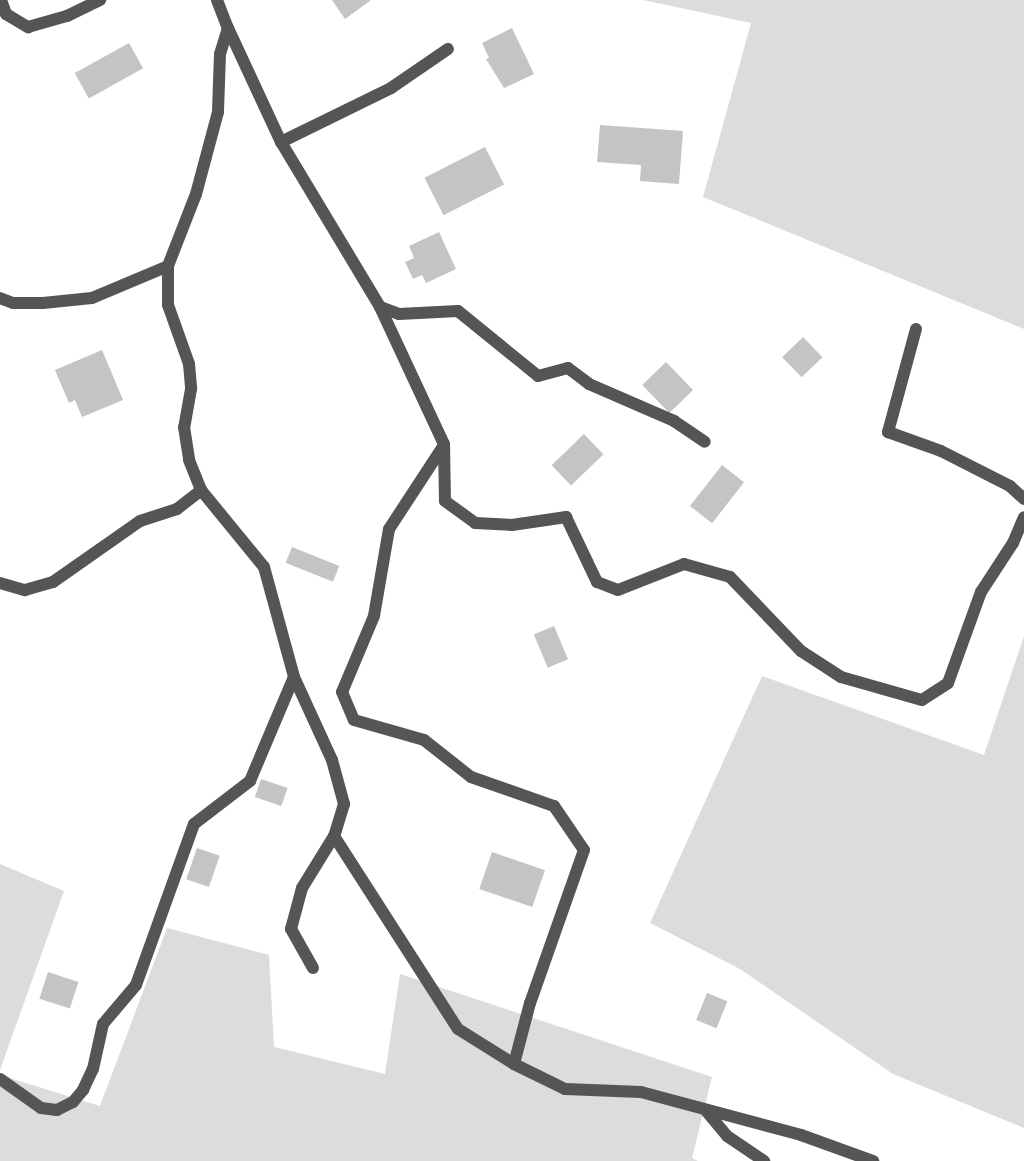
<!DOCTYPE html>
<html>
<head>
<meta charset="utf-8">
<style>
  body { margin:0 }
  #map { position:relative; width:1024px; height:1161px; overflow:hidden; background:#fff; font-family:Barlow,sans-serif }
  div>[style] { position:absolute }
  .green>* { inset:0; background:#dcdcdc }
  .building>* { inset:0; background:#c4c4c4; transform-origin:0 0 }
  .street>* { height:12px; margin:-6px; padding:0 6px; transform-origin:6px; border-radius:6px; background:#555 }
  span { translate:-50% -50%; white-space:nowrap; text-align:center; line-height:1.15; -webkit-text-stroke:4.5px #fff; paint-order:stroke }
</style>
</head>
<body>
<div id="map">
  <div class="green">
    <div style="clip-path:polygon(643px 0,1024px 0,1024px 329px,703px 197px,751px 23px)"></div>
    <div style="clip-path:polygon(1024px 636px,1024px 1128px,893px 1074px,740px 969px,650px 923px,762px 676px,984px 755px)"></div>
    <div style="clip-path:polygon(0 864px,64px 891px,0 1070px)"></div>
    <div style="clip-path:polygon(167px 928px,269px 955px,274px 1047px,385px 1074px,400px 974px,712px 1077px,692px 1158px,698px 1161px,0 1161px,0 1075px,100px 1106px)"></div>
  </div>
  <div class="building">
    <div style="clip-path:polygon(332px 0,371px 0,345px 19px)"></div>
    <div style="clip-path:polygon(512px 28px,534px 74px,504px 88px,486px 59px,489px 58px,482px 43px)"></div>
    <div style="left:129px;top:43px;width:29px;height:62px;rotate:61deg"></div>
    <div style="clip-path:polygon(600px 125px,683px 131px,679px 184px,640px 181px,641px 165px,597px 162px)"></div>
    <div style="left:485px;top:147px;width:42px;height:68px;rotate:63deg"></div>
    <div style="clip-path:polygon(439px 232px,456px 269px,426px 283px,422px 275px,413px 279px,405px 262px,414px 258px,409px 246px)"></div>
    <div style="left:803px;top:337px;width:28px;height:29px;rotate:46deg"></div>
    <div style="clip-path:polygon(102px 350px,123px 400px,82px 417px,75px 400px,69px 403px,55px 370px)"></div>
    <div style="left:666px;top:362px;width:39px;height:33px;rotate:46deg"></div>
    <div style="left:584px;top:434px;width:28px;height:45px;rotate:46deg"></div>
    <div style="left:722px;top:465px;width:28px;height:52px;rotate:38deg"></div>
    <div style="left:292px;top:547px;width:51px;height:17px;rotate:22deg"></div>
    <div style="left:554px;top:626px;width:36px;height:22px;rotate:67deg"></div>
    <div style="left:261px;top:779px;width:28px;height:19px;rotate:19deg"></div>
    <div style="left:197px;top:848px;width:24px;height:33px;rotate:19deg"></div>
    <div style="left:492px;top:852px;width:56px;height:39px;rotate:19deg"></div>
    <div style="left:48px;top:972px;width:32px;height:28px;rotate:18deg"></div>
    <div style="left:707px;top:993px;width:22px;height:29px;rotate:22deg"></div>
  </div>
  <div class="street">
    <div style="left:1px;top:0;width:15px;rotate:70deg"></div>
    <div style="left:6px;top:14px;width:26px;rotate:31deg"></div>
    <div style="left:28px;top:27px;width:41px;rotate:-15.8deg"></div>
    <div style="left:67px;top:16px;width:37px;rotate:-26deg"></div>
    <div style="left:217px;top:0;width:30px;rotate:69deg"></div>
    <div style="left:228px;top:28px;width:27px;rotate:107deg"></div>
    <div style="left:220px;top:54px;width:58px;rotate:92deg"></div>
    <div style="left:218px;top:112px;width:85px;rotate:105deg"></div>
    <div style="left:196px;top:194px;width:77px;rotate:111.3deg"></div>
    <div style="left:168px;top:266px;width:39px;rotate:90deg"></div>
    <div style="left:168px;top:305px;width:63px;rotate:70.4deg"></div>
    <div style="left:189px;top:364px;width:25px;rotate:85deg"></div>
    <div style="left:191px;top:389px;width:39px;rotate:100deg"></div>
    <div style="left:184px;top:427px;width:33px;rotate:81deg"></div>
    <div style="left:189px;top:460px;width:32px;rotate:68deg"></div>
    <div style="left:201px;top:490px;width:99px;rotate:50.7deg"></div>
    <div style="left:264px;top:567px;width:114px;rotate:74.7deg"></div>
    <div style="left:294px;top:677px;width:91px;rotate:65.4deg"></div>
    <div style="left:332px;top:760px;width:46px;rotate:74.7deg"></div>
    <div style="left:344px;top:804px;width:34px;rotate:107deg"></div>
    <div style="left:334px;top:836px;width:229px;rotate:57.3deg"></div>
    <div style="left:458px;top:1029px;width:66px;rotate:32deg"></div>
    <div style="left:514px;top:1064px;width:57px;rotate:26.1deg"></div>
    <div style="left:565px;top:1089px;width:76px;rotate:2.3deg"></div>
    <div style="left:641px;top:1092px;width:166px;rotate:15deg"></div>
    <div style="left:801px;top:1135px;width:77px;rotate:19.9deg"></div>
    <div style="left:228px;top:28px;width:126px;rotate:65.1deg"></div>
    <div style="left:281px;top:142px;width:192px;rotate:59deg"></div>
    <div style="left:380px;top:307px;width:151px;rotate:65deg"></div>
    <div style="left:444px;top:444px;width:57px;rotate:89deg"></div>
    <div style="left:445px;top:501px;width:37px;rotate:36deg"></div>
    <div style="left:475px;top:523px;width:37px;rotate:3deg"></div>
    <div style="left:512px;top:525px;width:55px;rotate:-8.4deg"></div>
    <div style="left:566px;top:517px;width:72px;rotate:64.5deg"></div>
    <div style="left:597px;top:582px;width:22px;rotate:21deg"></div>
    <div style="left:618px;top:590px;width:71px;rotate:-21.5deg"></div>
    <div style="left:684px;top:564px;width:48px;rotate:15.8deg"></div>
    <div style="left:730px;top:577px;width:103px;rotate:46.2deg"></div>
    <div style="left:801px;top:651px;width:48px;rotate:33deg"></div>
    <div style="left:841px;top:677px;width:84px;rotate:15.9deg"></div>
    <div style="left:922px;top:700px;width:31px;rotate:-33deg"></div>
    <div style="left:948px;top:683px;width:97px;rotate:-70.1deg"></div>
    <div style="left:981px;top:592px;width:59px;rotate:-56.9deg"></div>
    <div style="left:1013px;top:543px;width:28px;rotate:-67deg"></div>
    <div style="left:281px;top:142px;width:123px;rotate:-26.1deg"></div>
    <div style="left:391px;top:88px;width:69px;rotate:-34.4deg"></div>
    <div style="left:0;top:298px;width:14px;rotate:21deg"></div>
    <div style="left:13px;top:303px;width:30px"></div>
    <div style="left:43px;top:303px;width:49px;rotate:-5.8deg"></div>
    <div style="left:92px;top:298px;width:82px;rotate:-22.8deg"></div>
    <div style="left:380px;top:307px;width:20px;rotate:20deg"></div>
    <div style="left:399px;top:314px;width:59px;rotate:-2.9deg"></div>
    <div style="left:458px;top:311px;width:103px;rotate:39.1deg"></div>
    <div style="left:538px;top:376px;width:31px;rotate:-15deg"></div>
    <div style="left:568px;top:368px;width:26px;rotate:37deg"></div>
    <div style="left:589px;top:384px;width:93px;rotate:23.5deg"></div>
    <div style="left:674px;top:421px;width:37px;rotate:34deg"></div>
    <div style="left:916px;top:329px;width:107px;rotate:105.2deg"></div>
    <div style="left:888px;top:432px;width:56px;rotate:19.7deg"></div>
    <div style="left:941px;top:451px;width:77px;rotate:26.9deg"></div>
    <div style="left:1010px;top:486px;width:19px;rotate:43deg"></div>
    <div style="left:444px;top:445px;width:100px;rotate:123.2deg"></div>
    <div style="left:389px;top:529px;width:88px;rotate:99.8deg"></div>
    <div style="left:374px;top:616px;width:82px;rotate:112.8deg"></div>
    <div style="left:342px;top:692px;width:30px;rotate:67deg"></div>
    <div style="left:354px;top:720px;width:73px;rotate:15.9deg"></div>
    <div style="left:424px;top:740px;width:60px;rotate:38.2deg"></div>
    <div style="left:471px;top:777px;width:88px;rotate:19.3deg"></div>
    <div style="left:554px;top:806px;width:53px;rotate:55.7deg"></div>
    <div style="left:584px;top:850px;width:162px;rotate:109.4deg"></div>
    <div style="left:530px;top:1003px;width:63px;rotate:104.7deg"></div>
    <div style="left:0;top:583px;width:26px;rotate:16deg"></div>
    <div style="left:25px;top:590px;width:29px;rotate:-16deg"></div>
    <div style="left:53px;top:582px;width:106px;rotate:-35deg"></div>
    <div style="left:140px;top:521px;width:39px;rotate:-18deg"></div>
    <div style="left:177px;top:509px;width:31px;rotate:-38deg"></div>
    <div style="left:313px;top:968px;width:45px;rotate:-119.4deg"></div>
    <div style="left:291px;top:929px;width:42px;rotate:-75deg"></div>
    <div style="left:302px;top:888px;width:61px;rotate:-58.4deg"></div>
    <div style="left:0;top:1079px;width:50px;rotate:35.3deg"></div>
    <div style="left:41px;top:1108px;width:16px;rotate:7deg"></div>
    <div style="left:57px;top:1110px;width:18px;rotate:-27deg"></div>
    <div style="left:73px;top:1102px;width:16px;rotate:-50deg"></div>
    <div style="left:83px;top:1090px;width:23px;rotate:-65deg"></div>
    <div style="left:93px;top:1069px;width:46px;rotate:-77.5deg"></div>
    <div style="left:103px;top:1024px;width:51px;rotate:-49.8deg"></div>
    <div style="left:136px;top:985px;width:171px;rotate:-70.2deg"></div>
    <div style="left:194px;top:824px;width:71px;rotate:-37.5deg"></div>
    <div style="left:250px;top:781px;width:113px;rotate:-67.1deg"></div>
    <div style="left:707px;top:1112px;width:31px;rotate:50deg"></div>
    <div style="left:727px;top:1136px;width:45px;rotate:34deg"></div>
  </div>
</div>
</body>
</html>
